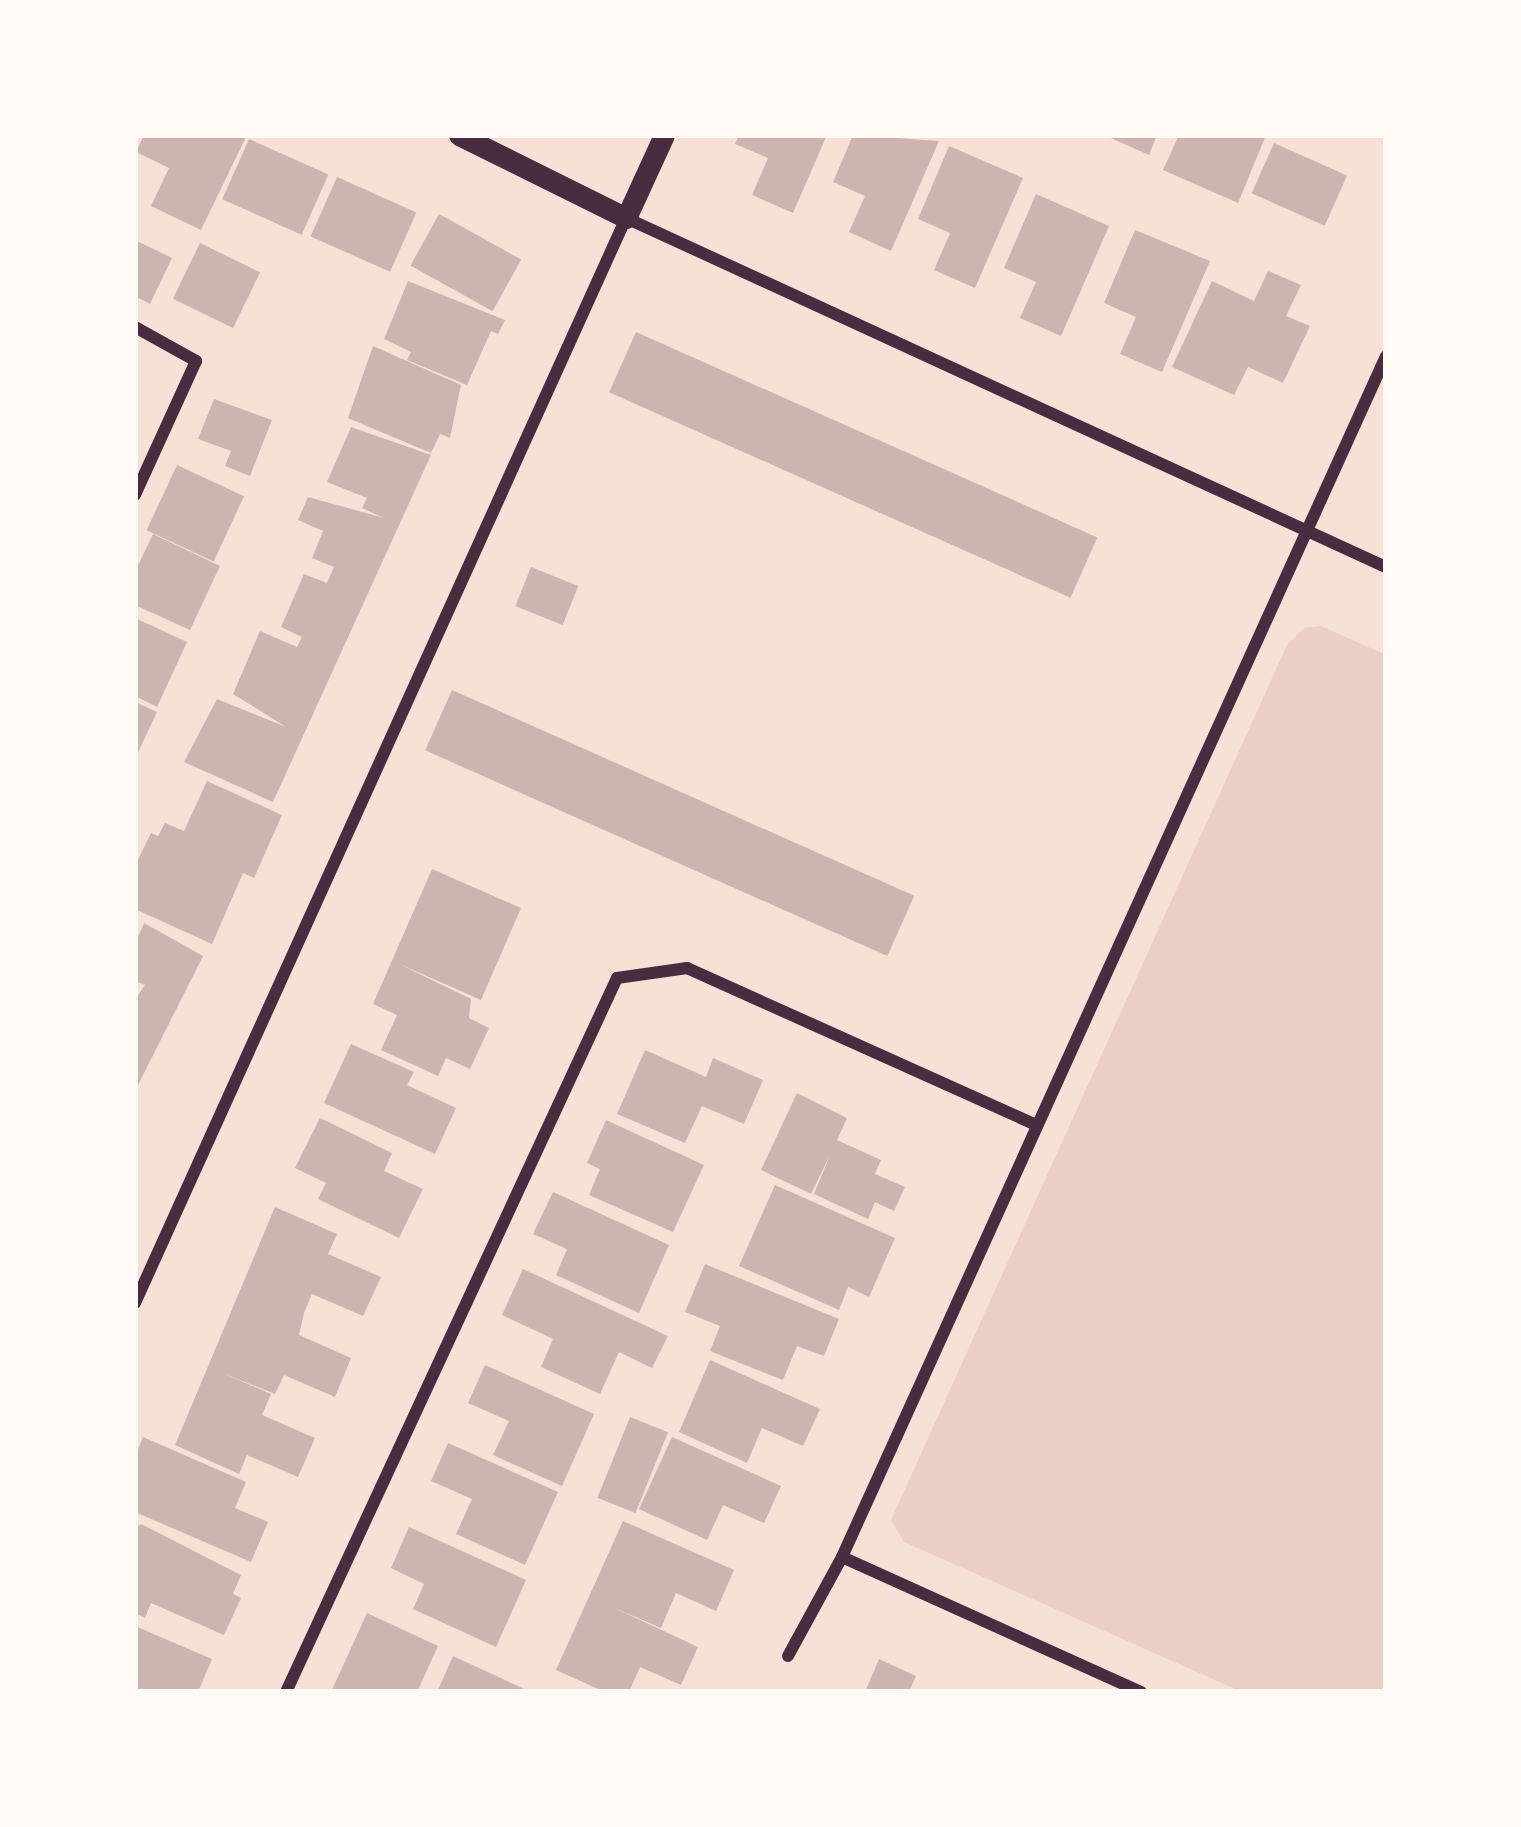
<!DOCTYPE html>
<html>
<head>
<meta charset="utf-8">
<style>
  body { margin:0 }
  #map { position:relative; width:1521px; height:1827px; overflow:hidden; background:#f7e1d7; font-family:"Titillium Web",sans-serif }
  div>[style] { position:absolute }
  .green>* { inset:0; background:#ebcfc5 }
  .building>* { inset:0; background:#ccb4b1; transform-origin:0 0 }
  .minor>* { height:12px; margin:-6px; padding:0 6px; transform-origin:6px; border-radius:6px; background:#4a2c40 }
  .tertiary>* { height:21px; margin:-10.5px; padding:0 10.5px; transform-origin:10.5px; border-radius:10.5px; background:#4a2c40 }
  span { translate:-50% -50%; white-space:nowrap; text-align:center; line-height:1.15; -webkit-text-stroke:9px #fffaf5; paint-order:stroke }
  .frame { position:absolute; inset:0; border:138px solid #fffaf5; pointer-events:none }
</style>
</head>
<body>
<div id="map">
  <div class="green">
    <div style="clip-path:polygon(1321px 626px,1386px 655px,1386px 1692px,1242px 1692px,904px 1542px,891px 1520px,1287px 645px,1304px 628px)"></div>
  </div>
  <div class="building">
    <div style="clip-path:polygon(144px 135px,247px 135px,201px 230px,151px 206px,169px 168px,136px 152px)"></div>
    <div style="clip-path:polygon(739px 135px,827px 135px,793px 213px,752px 195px,768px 158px,735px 144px)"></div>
    <div style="clip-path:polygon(853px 135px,939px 141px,891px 251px,849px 232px,865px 196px,833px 182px)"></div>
    <div style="clip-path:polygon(1104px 135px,1157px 135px,1149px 155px)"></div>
    <div style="clip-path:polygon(1179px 135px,1266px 135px,1238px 203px,1163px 170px)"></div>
    <div style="left:249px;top:139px;width:87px;height:66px;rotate:24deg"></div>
    <div style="left:1274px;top:143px;width:80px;height:55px;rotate:24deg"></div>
    <div style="clip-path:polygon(949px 146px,1023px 178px,975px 288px,934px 270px,950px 233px,918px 219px)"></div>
    <div style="left:337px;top:177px;width:87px;height:65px;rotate:24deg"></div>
    <div style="clip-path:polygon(1036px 194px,1109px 226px,1061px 336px,1020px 318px,1036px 282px,1004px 268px)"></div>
    <div style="left:439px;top:214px;width:94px;height:59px;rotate:29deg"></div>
    <div style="clip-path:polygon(1135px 230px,1210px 261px,1162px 372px,1120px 354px,1136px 317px,1104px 303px)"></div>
    <div style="clip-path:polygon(135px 240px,172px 258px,150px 304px,135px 296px)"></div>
    <div style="left:200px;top:243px;width:67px;height:62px;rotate:26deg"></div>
    <div style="clip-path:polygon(1268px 271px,1301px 285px,1286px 316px,1310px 326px,1283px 383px,1248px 367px,1234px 395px,1172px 367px,1212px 281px,1254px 301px)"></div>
    <div style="clip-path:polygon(408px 281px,505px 320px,498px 334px,491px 331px,467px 385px,407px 360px,411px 352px,384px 339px)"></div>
    <div style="left:636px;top:332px;width:505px;height:66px;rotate:24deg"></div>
    <div style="clip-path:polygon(373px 346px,461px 385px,450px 438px,440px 434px,431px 453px,348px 418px)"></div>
    <div style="clip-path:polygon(214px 399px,272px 420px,250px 476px,225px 466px,231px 451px,198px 439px)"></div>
    <div style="clip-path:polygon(351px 427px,431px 455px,273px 802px,184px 762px,217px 699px,286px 727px,233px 694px,260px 631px,297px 647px,302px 637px,281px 627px,304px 574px,327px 583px,334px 567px,312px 558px,323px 531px,298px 520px,308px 497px,384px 518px,362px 508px,367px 498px,327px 482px)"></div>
    <div style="left:177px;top:465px;width:74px;height:72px;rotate:25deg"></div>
    <div style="clip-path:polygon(153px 534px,220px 566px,190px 630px,135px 605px,135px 572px)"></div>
    <div style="left:531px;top:567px;width:51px;height:42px;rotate:22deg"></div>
    <div style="clip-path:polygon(135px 618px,187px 642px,157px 707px,135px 696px)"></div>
    <div style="left:452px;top:690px;width:506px;height:66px;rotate:24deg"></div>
    <div style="clip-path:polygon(135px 702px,157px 712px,135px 759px)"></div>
    <div style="clip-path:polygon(207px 781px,282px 815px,254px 878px,243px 873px,212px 944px,135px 909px,135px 866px,151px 833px,158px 836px,165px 823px,184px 831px)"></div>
    <div style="clip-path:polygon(432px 869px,521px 908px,481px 1000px,397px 963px,471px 999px,469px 1018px,489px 1028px,470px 1069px,446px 1058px,438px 1076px,381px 1050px,397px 1015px,373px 1004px)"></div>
    <div style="clip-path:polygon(144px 923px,203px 956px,135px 1091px,135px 1000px,145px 985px,135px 981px,135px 944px)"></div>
    <div style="clip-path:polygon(351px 1044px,414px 1072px,407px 1085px,456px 1108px,435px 1154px,324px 1103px)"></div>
    <div style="clip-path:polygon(645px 1050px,706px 1077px,713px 1058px,763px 1080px,744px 1124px,702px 1106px,685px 1143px,617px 1114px)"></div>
    <div style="clip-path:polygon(797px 1093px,847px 1118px,837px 1140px,881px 1160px,875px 1174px,905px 1187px,894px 1211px,875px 1202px,868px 1219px,814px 1194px,830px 1155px,811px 1194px,761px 1170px)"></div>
    <div style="clip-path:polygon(320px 1118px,392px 1153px,384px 1171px,423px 1189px,399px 1238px,318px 1199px,326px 1183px,295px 1168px)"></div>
    <div style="clip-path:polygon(606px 1120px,704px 1165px,673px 1232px,589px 1195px,600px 1169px,587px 1163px)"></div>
    <div style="clip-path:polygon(775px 1185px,895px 1238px,869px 1297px,848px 1287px,839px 1310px,739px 1266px)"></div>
    <div style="clip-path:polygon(553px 1192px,669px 1245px,639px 1313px,556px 1275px,567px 1249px,533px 1234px)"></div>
    <div style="clip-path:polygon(275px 1207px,337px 1234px,328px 1254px,381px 1277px,363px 1316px,312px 1294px,304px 1313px,299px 1335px,351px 1358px,335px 1397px,284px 1375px,275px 1394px,220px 1372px,271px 1394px,262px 1415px,315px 1438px,298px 1477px,247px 1455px,239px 1474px,175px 1445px)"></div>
    <div style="clip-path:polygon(705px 1264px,839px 1319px,824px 1356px,797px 1346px,783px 1380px,710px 1351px,720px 1326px,685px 1312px)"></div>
    <div style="clip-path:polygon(523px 1269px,668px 1336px,652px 1368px,619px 1352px,600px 1394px,541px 1367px,553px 1339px,502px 1315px)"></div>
    <div style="clip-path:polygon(710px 1360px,820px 1409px,803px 1446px,762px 1428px,747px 1463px,679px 1432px)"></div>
    <div style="clip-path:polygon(485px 1365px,594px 1414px,562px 1486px,493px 1455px,509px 1421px,468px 1403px)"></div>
    <div style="left:630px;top:1417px;width:41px;height:87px;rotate:22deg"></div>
    <div style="clip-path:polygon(143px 1437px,246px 1482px,235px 1508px,268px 1522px,251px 1562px,135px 1512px,135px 1457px)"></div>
    <div style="clip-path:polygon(672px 1437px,781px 1486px,764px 1523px,723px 1505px,707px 1540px,639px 1509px)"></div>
    <div style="clip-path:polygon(448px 1443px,558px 1492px,525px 1565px,456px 1534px,472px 1499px,431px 1481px)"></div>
    <div style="clip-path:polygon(623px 1521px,734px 1570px,716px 1611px,676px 1593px,661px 1628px,610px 1606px,698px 1647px,681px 1685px,640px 1667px,629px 1692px,605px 1692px,556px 1670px)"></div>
    <div style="clip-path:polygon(141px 1524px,241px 1575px,233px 1594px,241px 1598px,224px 1635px,151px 1603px,145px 1618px,135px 1613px,135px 1528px)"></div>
    <div style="clip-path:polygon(409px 1527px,526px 1580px,496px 1647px,413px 1609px,424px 1584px,391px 1568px)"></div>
    <div style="clip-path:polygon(367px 1613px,438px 1646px,417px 1692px,331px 1692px)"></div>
    <div style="clip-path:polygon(135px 1626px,212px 1659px,198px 1692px,135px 1692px)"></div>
    <div style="clip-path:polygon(453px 1656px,531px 1692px,437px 1692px)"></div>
    <div style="clip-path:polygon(879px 1659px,916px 1676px,909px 1692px,865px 1692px)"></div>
  </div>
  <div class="minor">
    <div style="left:135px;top:327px;width:70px;rotate:29.1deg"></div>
    <div style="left:196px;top:361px;width:147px;rotate:114.5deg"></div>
    <div style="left:135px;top:1303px;width:1191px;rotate:-65.65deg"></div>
    <div style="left:626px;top:218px;width:836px;rotate:24.67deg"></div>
    <div style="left:842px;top:1557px;width:328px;rotate:24.3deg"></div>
    <div style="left:788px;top:1656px;width:113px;rotate:-61.4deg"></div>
    <div style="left:842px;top:1557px;width:1318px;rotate:-65.63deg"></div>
    <div style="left:286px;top:1692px;width:787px;rotate:-65.13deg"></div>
    <div style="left:617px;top:978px;width:71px;rotate:-8.1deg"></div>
    <div style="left:687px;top:968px;width:384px;rotate:24.2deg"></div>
  </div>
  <div class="tertiary">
    <div style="left:459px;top:135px;width:186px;rotate:26.4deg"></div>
    <div style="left:626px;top:218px;width:91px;rotate:-65.4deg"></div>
  </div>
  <div class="frame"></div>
</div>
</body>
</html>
